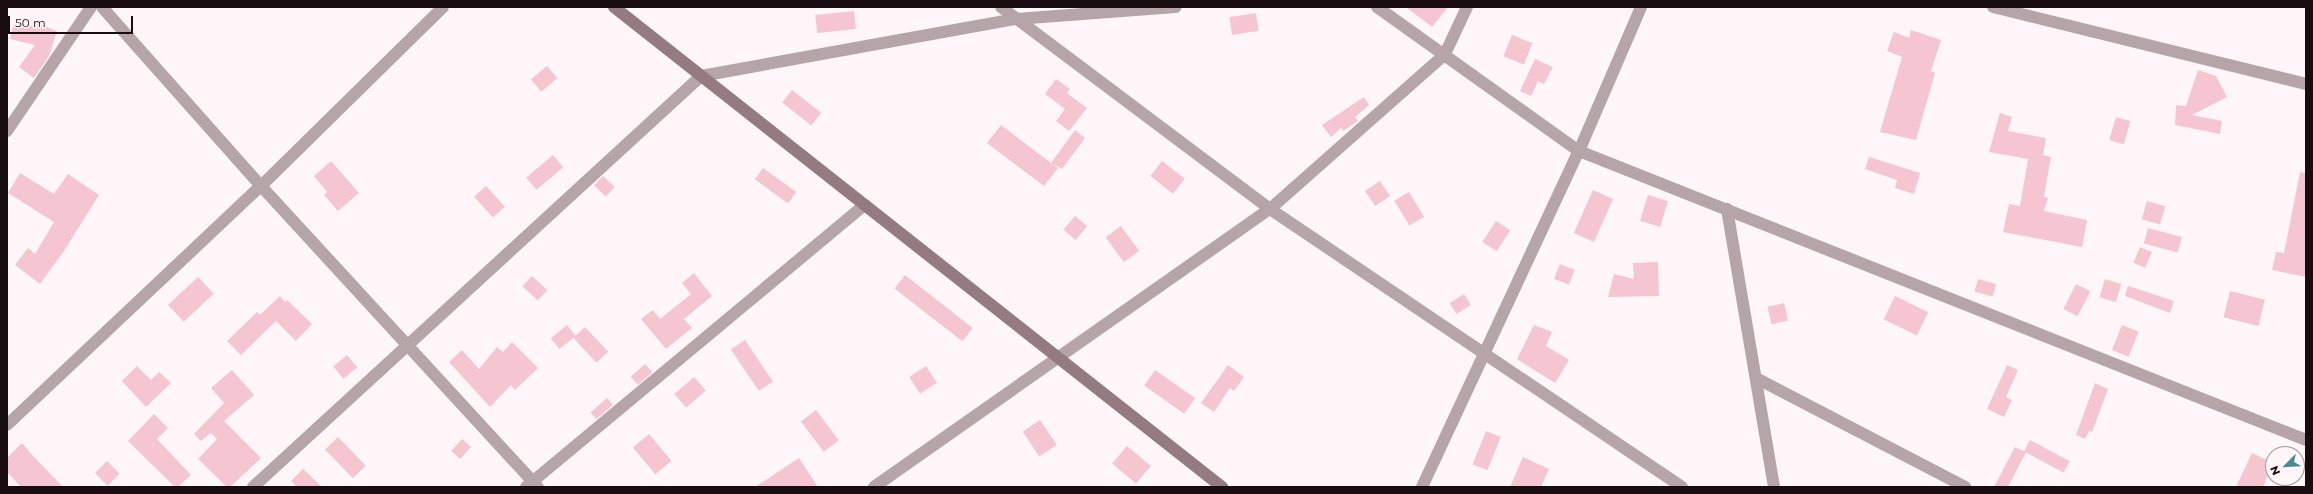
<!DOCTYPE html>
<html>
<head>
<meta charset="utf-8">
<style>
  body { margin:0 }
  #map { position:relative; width:2313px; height:494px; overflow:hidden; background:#fef6f8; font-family:Montserrat,sans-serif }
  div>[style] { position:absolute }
  .building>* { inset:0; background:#f5c5d1; transform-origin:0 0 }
  .street>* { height:12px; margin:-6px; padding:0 6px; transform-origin:6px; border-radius:6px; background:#b5a4a8 }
  .secondary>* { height:12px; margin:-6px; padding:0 6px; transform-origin:6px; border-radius:6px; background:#947b81 }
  span { translate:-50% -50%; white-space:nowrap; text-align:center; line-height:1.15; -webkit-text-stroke:3px #fef6f8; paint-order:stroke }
  .frame { position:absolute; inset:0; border:8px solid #190c10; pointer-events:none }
  .north { position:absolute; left:2265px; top:446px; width:40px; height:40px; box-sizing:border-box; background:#fef6f8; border:1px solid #a2989b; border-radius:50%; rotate:246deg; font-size:11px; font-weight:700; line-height:16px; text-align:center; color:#190c10 }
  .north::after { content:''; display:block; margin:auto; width:14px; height:18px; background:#468b98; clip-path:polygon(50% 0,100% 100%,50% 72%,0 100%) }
  .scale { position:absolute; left:8px; top:16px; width:125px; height:18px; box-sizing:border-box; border:2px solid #190c10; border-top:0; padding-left:5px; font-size:12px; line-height:14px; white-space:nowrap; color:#190c10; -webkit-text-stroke:3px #fef6f8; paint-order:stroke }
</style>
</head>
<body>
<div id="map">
  <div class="building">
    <div style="clip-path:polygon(1406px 7px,1448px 7px,1432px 27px)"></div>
    <div style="left:854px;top:11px;width:18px;height:39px;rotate:84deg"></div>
    <div style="left:1256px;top:13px;width:18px;height:27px;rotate:81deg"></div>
    <div style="clip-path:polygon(14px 22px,35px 27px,37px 23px,57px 31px,49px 56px,34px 78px,19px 67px,35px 45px,10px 39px)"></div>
    <div style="clip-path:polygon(1911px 30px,1941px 40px,1931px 71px,1935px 73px,1916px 140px,1880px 132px,1902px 57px,1887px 51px,1894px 32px,1909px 38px)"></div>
    <div style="left:1512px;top:35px;width:22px;height:23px;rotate:22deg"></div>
    <div style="clip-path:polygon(1535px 59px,1553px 67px,1544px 84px,1538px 81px,1531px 96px,1520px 91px)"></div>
    <div style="left:547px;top:66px;width:16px;height:21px;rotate:50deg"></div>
    <div style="clip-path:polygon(2198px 70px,2216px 76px,2227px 97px,2192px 115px,2222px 121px,2220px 134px,2175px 125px,2176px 105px,2186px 106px)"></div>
    <div style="clip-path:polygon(1056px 79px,1070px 89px,1067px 93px,1087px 108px,1069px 131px,1056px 121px,1065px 109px,1045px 94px)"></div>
    <div style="left:792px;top:90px;width:37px;height:16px;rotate:38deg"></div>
    <div style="clip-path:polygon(1364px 97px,1369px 105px,1355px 117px,1358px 121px,1343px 131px,1341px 128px,1331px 137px,1322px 125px)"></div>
    <div style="clip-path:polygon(2000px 113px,2012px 117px,2008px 131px,2046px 138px,2043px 155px,2051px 157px,2044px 197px,2048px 198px,2044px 211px,2087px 220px,2082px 247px,2003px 232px,2009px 204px,2020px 206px,2028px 159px,1989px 152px)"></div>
    <div style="left:2116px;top:117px;width:15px;height:24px;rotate:16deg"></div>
    <div style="clip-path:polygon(1001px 125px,1051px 163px,1075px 130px,1085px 138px,1062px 169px,1051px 163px,1058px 168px,1044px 186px,987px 143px)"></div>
    <div style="left:553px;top:155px;width:16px;height:35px;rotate:50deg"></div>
    <div style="clip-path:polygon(1869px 157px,1920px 173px,1914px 194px,1895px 188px,1897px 180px,1865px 169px)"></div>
    <div style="clip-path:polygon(331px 161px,359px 193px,338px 211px,324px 195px,327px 192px,314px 176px)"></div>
    <div style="left:1162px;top:161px;width:29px;height:19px;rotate:38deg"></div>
    <div style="left:763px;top:168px;width:41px;height:14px;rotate:36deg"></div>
    <div style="clip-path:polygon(2300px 172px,2306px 173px,2306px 277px,2272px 270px,2276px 252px,2284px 253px)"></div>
    <div style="clip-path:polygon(20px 173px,54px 194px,68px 174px,99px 195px,64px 251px,40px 284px,15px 265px,28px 248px,35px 254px,54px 222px,8px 193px)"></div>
    <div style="left:603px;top:176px;width:16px;height:13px;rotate:43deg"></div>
    <div style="left:1380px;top:181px;width:18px;height:18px;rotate:56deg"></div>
    <div style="left:486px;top:186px;width:28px;height:16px;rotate:48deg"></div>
    <div style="left:1593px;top:190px;width:22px;height:47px;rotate:24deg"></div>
    <div style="left:1409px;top:192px;width:29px;height:17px;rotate:59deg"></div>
    <div style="left:1648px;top:195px;width:21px;height:27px;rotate:17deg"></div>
    <div style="left:2147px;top:201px;width:19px;height:19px;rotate:16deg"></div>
    <div style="left:1075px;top:216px;width:16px;height:18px;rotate:40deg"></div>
    <div style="left:1496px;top:221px;width:17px;height:25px;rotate:33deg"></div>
    <div style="left:1121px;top:226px;width:31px;height:19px;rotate:54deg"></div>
    <div style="left:2148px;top:228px;width:35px;height:16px;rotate:15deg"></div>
    <div style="left:2140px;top:247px;width:13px;height:17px;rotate:23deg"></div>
    <div style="clip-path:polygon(1658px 262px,1659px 296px,1608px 297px,1614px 274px,1634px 279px,1633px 263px)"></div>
    <div style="left:1560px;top:264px;width:16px;height:16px;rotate:22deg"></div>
    <div style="clip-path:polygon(694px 273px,712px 296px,684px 319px,692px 328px,666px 349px,641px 319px,653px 310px,660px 319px,691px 294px,682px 283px)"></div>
    <div style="left:905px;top:275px;width:86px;height:17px;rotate:38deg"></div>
    <div style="left:532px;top:276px;width:21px;height:14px;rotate:43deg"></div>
    <div style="left:198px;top:277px;width:23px;height:41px;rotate:47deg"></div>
    <div style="left:1978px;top:279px;width:19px;height:13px;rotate:16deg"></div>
    <div style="left:2105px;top:279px;width:17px;height:19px;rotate:17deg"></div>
    <div style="left:2076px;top:284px;width:16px;height:28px;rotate:27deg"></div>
    <div style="clip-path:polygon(2128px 286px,2174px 301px,2170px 313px,2125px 296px)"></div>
    <div style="left:2230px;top:291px;width:36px;height:27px;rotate:14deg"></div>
    <div style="left:1464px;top:294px;width:13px;height:17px;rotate:58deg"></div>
    <div style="clip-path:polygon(280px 296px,285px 302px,287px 300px,312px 324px,296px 341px,276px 321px,241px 355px,227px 341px,257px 312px,260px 315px)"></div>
    <div style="left:1895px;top:296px;width:37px;height:26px;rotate:26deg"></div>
    <div style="left:1784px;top:303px;width:18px;height:17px;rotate:77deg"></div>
    <div style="left:567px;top:325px;width:14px;height:21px;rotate:51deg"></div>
    <div style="clip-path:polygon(1534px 325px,1552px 332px,1546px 346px,1569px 360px,1555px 383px,1517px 359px)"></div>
    <div style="left:2122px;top:325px;width:18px;height:27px;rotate:22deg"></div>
    <div style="left:585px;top:327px;width:34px;height:16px;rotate:47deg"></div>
    <div style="left:745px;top:340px;width:50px;height:17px;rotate:56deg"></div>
    <div style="clip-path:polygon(512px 342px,538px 368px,515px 390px,511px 385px,490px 407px,449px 362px,462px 350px,479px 369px,497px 347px,503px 352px)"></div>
    <div style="left:347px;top:355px;width:16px;height:18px;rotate:50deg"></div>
    <div style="left:645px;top:364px;width:11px;height:19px;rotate:49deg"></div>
    <div style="clip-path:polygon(1228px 365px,1244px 377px,1234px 391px,1230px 388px,1214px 412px,1201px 403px)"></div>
    <div style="clip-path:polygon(2007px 365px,2018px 370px,2006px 397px,2012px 400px,2004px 417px,1987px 409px)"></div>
    <div style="clip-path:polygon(137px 366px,151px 380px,159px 372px,171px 383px,146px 407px,122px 381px)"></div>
    <div style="left:926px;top:366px;width:20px;height:20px;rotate:57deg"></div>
    <div style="clip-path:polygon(232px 370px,254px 395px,224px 421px,261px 458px,230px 487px,227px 487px,198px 459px,217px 439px,211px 433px,201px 441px,194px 434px,224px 403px,211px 388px)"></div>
    <div style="left:1155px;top:370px;width:49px;height:19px;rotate:35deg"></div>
    <div style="left:694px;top:377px;width:18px;height:26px;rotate:49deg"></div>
    <div style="clip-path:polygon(2095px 383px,2108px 389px,2092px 432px,2089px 431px,2085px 439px,2076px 435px)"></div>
    <div style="left:607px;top:398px;width:9px;height:22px;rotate:49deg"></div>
    <div style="left:816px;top:410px;width:38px;height:19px;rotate:53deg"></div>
    <div style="clip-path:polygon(154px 414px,168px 428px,157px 439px,191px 475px,178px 487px,175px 487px,128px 441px)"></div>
    <div style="left:1040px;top:420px;width:30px;height:21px;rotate:56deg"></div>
    <div style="left:1486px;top:431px;width:16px;height:36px;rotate:22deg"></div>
    <div style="left:649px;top:434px;width:35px;height:21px;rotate:50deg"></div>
    <div style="left:338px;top:437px;width:40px;height:18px;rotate:46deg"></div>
    <div style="left:462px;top:439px;width:12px;height:16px;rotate:42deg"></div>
    <div style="left:2030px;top:440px;width:45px;height:13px;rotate:28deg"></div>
    <div style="clip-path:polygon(22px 443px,34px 457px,63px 487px,21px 487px,7px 472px,7px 458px)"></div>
    <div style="left:1127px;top:446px;width:31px;height:23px;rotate:40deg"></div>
    <div style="clip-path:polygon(2015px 447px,2026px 452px,2008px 487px,1994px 487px)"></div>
    <div style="clip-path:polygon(2252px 453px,2273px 463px,2263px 487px,2236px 487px)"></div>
    <div style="clip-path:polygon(1523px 457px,1549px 469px,1541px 487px,1510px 487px)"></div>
    <div style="clip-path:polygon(799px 458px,818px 487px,755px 487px)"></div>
    <div style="left:107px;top:461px;width:18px;height:17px;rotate:45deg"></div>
    <div style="clip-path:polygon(303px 469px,322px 487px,297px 487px,291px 481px)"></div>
  </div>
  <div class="street">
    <div style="left:102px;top:7px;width:239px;rotate:48.4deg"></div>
    <div style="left:261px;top:186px;width:409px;rotate:47.4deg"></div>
    <div style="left:1001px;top:7px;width:336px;rotate:36.9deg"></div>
    <div style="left:1270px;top:209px;width:497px;rotate:34deg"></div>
    <div style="left:1377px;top:7px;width:248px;rotate:35.5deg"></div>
    <div style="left:1579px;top:151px;width:782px;rotate:21.68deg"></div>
    <div style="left:1993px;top:7px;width:322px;rotate:13.8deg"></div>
    <div style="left:7px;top:131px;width:150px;rotate:-55.9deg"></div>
    <div style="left:1727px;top:209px;width:282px;rotate:80.4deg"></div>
    <div style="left:1756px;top:378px;width:236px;rotate:27.5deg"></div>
    <div style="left:7px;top:425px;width:349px;rotate:-43.3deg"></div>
    <div style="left:261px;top:186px;width:255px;rotate:-44.5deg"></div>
    <div style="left:253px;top:487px;width:608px;rotate:-42.53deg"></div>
    <div style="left:701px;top:76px;width:320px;rotate:-10.3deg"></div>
    <div style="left:1016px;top:19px;width:160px;rotate:-4.3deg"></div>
    <div style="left:526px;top:487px;width:441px;rotate:-39.8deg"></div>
    <div style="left:874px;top:487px;width:484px;rotate:-35.1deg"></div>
    <div style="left:1270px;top:209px;width:234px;rotate:-41.5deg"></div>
    <div style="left:1445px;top:54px;width:52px;rotate:-64.9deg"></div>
    <div style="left:1422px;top:487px;width:371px;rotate:-65deg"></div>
    <div style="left:1579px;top:151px;width:157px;rotate:-66.7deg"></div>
  </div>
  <div class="secondary">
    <div style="left:614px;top:7px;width:775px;rotate:38.29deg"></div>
  </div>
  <div class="frame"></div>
  <div class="north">N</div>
  <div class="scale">50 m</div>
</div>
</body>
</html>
